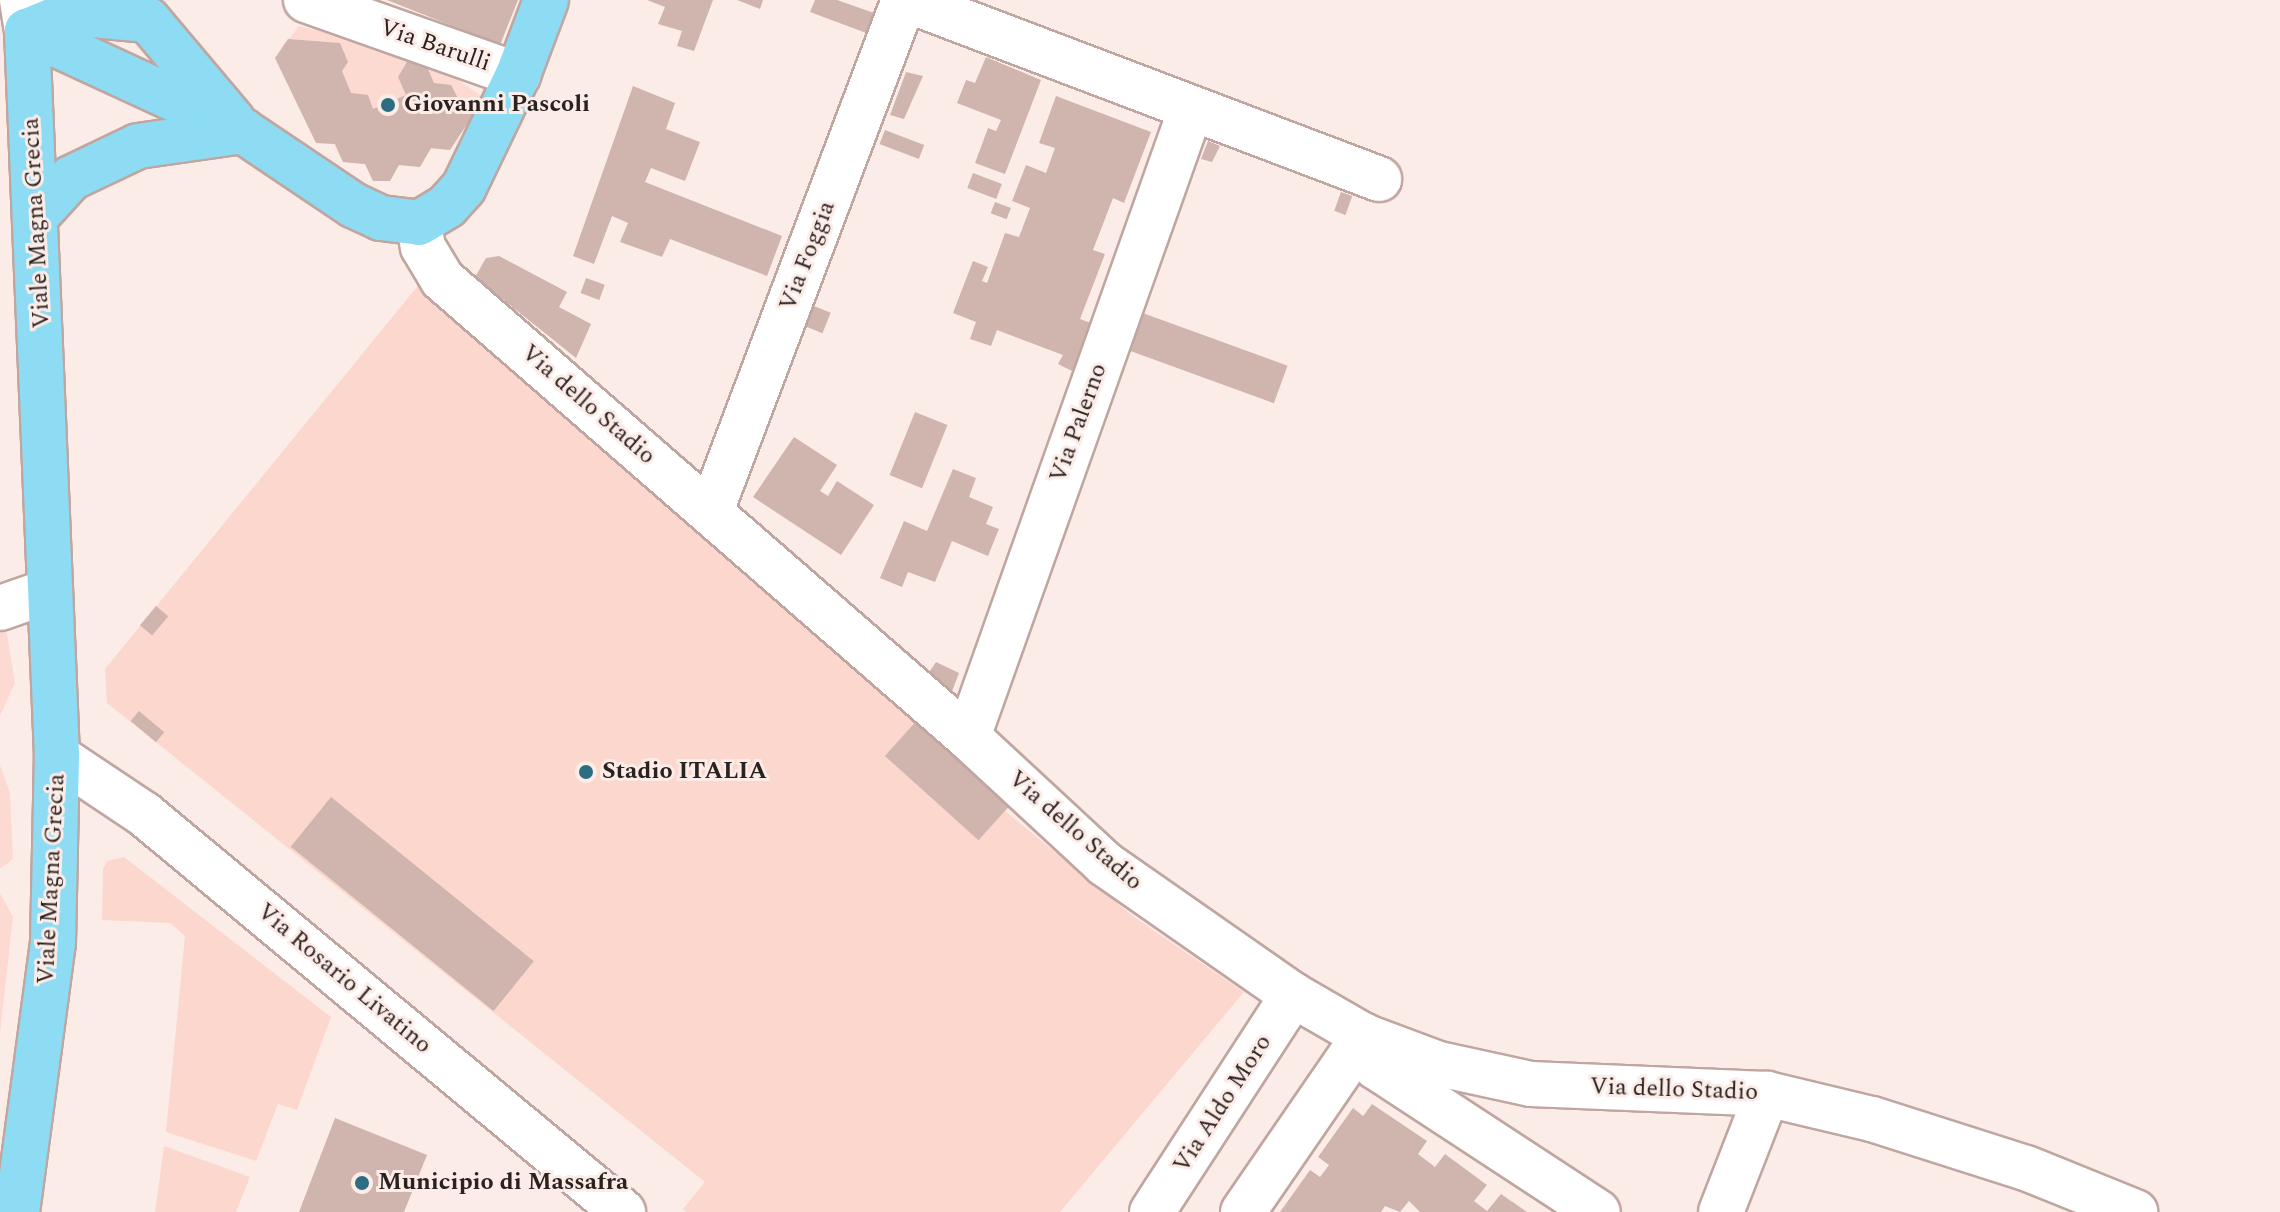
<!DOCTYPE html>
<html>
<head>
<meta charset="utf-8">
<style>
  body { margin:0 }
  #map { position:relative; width:2280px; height:1212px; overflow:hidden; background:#fcece8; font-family:Spectral,serif }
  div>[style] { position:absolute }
  .built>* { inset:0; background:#fddad1 }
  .green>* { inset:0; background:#fcd7cd }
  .building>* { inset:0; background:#cfb5ae; transform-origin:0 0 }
  .roads { filter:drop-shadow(2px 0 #c0a6a0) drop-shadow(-2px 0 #c0a6a0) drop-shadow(0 2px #c0a6a0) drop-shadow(0 -2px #c0a6a0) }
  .minor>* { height:44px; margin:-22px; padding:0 22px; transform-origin:22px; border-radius:22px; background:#fff }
  .major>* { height:44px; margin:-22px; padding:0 22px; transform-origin:22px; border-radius:22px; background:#8ddcf4 }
  .dots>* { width:22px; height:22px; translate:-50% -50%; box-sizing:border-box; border:4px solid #fcece8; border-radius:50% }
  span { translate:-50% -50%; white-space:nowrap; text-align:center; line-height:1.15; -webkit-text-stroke:6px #fcece8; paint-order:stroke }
  .street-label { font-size:24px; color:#2b221f }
  .poi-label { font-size:24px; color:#2b221f; font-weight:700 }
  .left { translate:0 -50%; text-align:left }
</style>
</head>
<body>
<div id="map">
  <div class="built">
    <div style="clip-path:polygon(299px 26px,427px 58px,484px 98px,450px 150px,431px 149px,420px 167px,399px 165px,390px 181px,373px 181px,365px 164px,343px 162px,334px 144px,316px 143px,275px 58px)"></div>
    <div style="clip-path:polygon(0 592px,15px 683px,0 716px)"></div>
    <div style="clip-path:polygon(0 765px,10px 793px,13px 859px,0 869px)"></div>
    <div style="clip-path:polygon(0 893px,13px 917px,0 1034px)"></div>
  </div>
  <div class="green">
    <div style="clip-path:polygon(421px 282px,1013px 802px,1005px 811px,1134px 917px,1244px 992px,1060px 1212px,687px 1212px,683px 1209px,705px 1182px,107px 703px,105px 669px)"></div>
    <div style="clip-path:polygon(124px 857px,331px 1017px,297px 1110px,278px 1104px,256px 1161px,166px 1132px,185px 936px,170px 923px,102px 920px,103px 869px,107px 861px)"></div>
    <div style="clip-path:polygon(164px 1146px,250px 1177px,236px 1212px,155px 1212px)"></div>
  </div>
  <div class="building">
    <div style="clip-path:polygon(387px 0,518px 0,500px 45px)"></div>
    <div style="clip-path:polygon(647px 0,713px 0,694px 51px,677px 46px,682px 31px,658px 24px,665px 7px)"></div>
    <div style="clip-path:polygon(737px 0,763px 0,760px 9px)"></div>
    <div style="clip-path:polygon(815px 0,837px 0,877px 14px,869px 34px,810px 12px)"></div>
    <div style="clip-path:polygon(288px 39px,340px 43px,348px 62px,342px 71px,351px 93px,368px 95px,373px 109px,406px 95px,398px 77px,407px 62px,425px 62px,434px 83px,451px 85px,460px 102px,475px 112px,450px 150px,431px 148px,420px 167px,399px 165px,390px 181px,373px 181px,365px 164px,343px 162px,335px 144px,316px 143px,275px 58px)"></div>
    <div style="clip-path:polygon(986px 57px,1041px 80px,1005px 174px,975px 163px,988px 128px,996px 131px,1001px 120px,957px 103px,966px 80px,975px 83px)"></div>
    <div style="clip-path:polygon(906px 72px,923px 76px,904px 119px,890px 115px)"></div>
    <div style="clip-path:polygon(633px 86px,675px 103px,666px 129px,700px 142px,685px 181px,651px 168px,645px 182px,782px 236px,767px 276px,670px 239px,662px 257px,620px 242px,628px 223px,612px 216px,594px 264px,573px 256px)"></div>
    <div style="clip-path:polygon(1056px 96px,1151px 132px,1124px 203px,1113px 198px,1093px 250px,1105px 254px,1080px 319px,1091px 323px,1072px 371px,1058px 364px,1063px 355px,997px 330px,991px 346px,970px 339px,976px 322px,953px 313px,973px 261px,988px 267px,982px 281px,987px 283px,1005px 233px,1019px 237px,1030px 208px,1012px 201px,1026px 165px,1046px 173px,1055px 148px,1039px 143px)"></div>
    <div style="left:885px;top:130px;width:42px;height:15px;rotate:21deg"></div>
    <div style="clip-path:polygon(1208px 141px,1220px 146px,1212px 162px,1201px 159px)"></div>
    <div style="left:973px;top:173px;width:31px;height:16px;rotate:21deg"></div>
    <div style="left:1341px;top:192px;width:12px;height:20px;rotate:20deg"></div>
    <div style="left:995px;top:202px;width:17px;height:12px;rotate:21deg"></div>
    <div style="clip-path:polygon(499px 256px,567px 292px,559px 307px,591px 324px,576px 358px,475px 277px,486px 258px)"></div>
    <div style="left:586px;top:278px;width:20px;height:16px;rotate:20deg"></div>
    <div style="left:814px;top:306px;width:18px;height:22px;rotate:22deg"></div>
    <div style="left:1140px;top:312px;width:157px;height:40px;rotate:20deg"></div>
    <div style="left:915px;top:412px;width:35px;height:68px;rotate:22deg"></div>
    <div style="clip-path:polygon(794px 437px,837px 465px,820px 491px,828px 496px,837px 481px,874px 505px,841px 555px,753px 497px)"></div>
    <div style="clip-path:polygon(953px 469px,976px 478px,969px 497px,993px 507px,986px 524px,999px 529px,988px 556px,952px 541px,935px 582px,908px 572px,902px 587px,880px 578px,904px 521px,927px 531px)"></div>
    <div style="left:156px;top:606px;width:16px;height:25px;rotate:40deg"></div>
    <div style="clip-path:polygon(936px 662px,959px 673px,948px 702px,923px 681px)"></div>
    <div style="left:139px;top:711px;width:33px;height:13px;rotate:40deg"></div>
    <div style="left:919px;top:718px;width:126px;height:51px;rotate:42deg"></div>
    <div style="left:331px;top:797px;width:261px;height:64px;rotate:39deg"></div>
    <div style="clip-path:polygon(1372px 1104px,1427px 1141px,1418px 1154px,1435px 1167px,1445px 1154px,1487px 1185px,1474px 1201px,1487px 1211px,1501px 1194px,1527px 1212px,1420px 1212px,1409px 1201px,1400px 1212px,1385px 1206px,1381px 1212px,1280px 1212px,1310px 1170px,1320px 1177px,1329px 1165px,1318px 1157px,1353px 1108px,1363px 1116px)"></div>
    <div style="clip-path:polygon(335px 1118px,427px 1155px,404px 1212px,299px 1212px)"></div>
  </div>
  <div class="roads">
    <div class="minor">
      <div style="left:22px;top:0;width:31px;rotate:81deg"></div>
      <div style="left:306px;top:0;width:225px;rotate:19.5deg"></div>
      <div style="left:907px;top:0;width:505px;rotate:20.77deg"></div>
      <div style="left:419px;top:223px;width:24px;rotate:81deg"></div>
      <div style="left:423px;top:247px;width:37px;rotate:59deg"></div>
      <div style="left:442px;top:279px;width:697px;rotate:41.05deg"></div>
      <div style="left:968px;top:737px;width:187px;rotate:42.8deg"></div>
      <div style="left:1105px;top:864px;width:229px;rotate:34.9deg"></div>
      <div style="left:1293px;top:995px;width:82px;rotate:30deg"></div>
      <div style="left:1364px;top:1036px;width:80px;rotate:20.5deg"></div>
      <div style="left:1439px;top:1064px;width:94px;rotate:12.3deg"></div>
      <div style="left:1531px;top:1084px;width:236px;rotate:2.4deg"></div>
      <div style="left:1767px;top:1094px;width:108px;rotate:13.4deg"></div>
      <div style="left:1872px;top:1119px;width:162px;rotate:17.7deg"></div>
      <div style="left:2026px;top:1168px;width:118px;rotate:22deg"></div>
      <div style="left:711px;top:511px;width:546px;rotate:-69.31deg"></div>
      <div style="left:0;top:608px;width:52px;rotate:-19.1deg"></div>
      <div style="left:968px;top:737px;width:666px;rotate:-70.45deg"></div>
      <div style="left:57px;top:756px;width:105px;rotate:33.7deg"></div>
      <div style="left:144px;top:814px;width:623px;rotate:39.72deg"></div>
      <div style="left:1364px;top:1036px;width:33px;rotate:69deg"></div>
      <div style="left:1376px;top:1067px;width:265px;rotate:33.2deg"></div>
      <div style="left:1152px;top:1212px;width:259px;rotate:-57deg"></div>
      <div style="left:1243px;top:1212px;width:214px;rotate:-55.5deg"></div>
      <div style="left:1721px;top:1212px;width:127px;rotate:-68.7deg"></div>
    </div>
    <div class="major">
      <div style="left:27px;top:31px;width:238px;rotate:24.8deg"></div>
      <div style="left:243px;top:131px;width:133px;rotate:33.9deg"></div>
      <div style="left:353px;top:205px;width:31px;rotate:25deg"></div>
      <div style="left:381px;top:218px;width:38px;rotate:7deg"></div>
      <div style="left:419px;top:223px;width:33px;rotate:-31deg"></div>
      <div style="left:447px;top:206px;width:25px;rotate:-48deg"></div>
      <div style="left:464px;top:187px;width:124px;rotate:-64.3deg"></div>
      <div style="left:518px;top:75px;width:80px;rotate:-69.5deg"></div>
      <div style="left:27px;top:31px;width:48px;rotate:-22.2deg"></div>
      <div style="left:71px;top:13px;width:77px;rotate:5.2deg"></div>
      <div style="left:148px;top:20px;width:132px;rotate:49.9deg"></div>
      <div style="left:37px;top:215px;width:50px;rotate:-47.4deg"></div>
      <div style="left:71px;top:178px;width:74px;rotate:-25.5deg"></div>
      <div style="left:138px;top:146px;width:106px;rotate:-8.1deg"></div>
      <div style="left:17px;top:1212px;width:271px;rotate:-82.4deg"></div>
      <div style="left:53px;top:943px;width:187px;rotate:-88.8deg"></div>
      <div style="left:57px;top:756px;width:726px;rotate:-92.37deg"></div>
    </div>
  </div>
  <div class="dots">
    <div style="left:388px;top:105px;background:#2d6d81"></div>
    <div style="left:586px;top:772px;background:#2d6d81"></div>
    <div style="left:362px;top:1183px;background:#2d6d81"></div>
  </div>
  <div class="street-label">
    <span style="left:435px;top:46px;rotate:19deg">Via Barulli</span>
    <span style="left:37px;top:223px;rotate:-93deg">Viale Magna Grecia</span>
    <span style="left:808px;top:256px;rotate:-69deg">Via Foggia</span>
    <span style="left:588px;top:405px;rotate:41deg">Via dello Stadio</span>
    <span style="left:1079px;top:423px;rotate:-70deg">Via Palerno</span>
    <span style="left:1075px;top:831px;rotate:41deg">Via dello Stadio</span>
    <span style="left:52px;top:879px;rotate:-87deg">Viale Magna Grecia</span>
    <span style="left:344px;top:979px;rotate:40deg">Via Rosario Livatino</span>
    <span style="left:1674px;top:1090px;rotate:2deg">Via dello Stadio</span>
    <span style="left:1223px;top:1104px;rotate:-57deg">Via Aldo Moro</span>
  </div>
  <div class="poi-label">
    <span class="left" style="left:404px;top:105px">Giovanni Pascoli</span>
    <span class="left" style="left:602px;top:772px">Stadio ITALIA</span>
    <span class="left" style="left:378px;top:1183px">Municipio di Massafra</span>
  </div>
</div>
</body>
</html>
